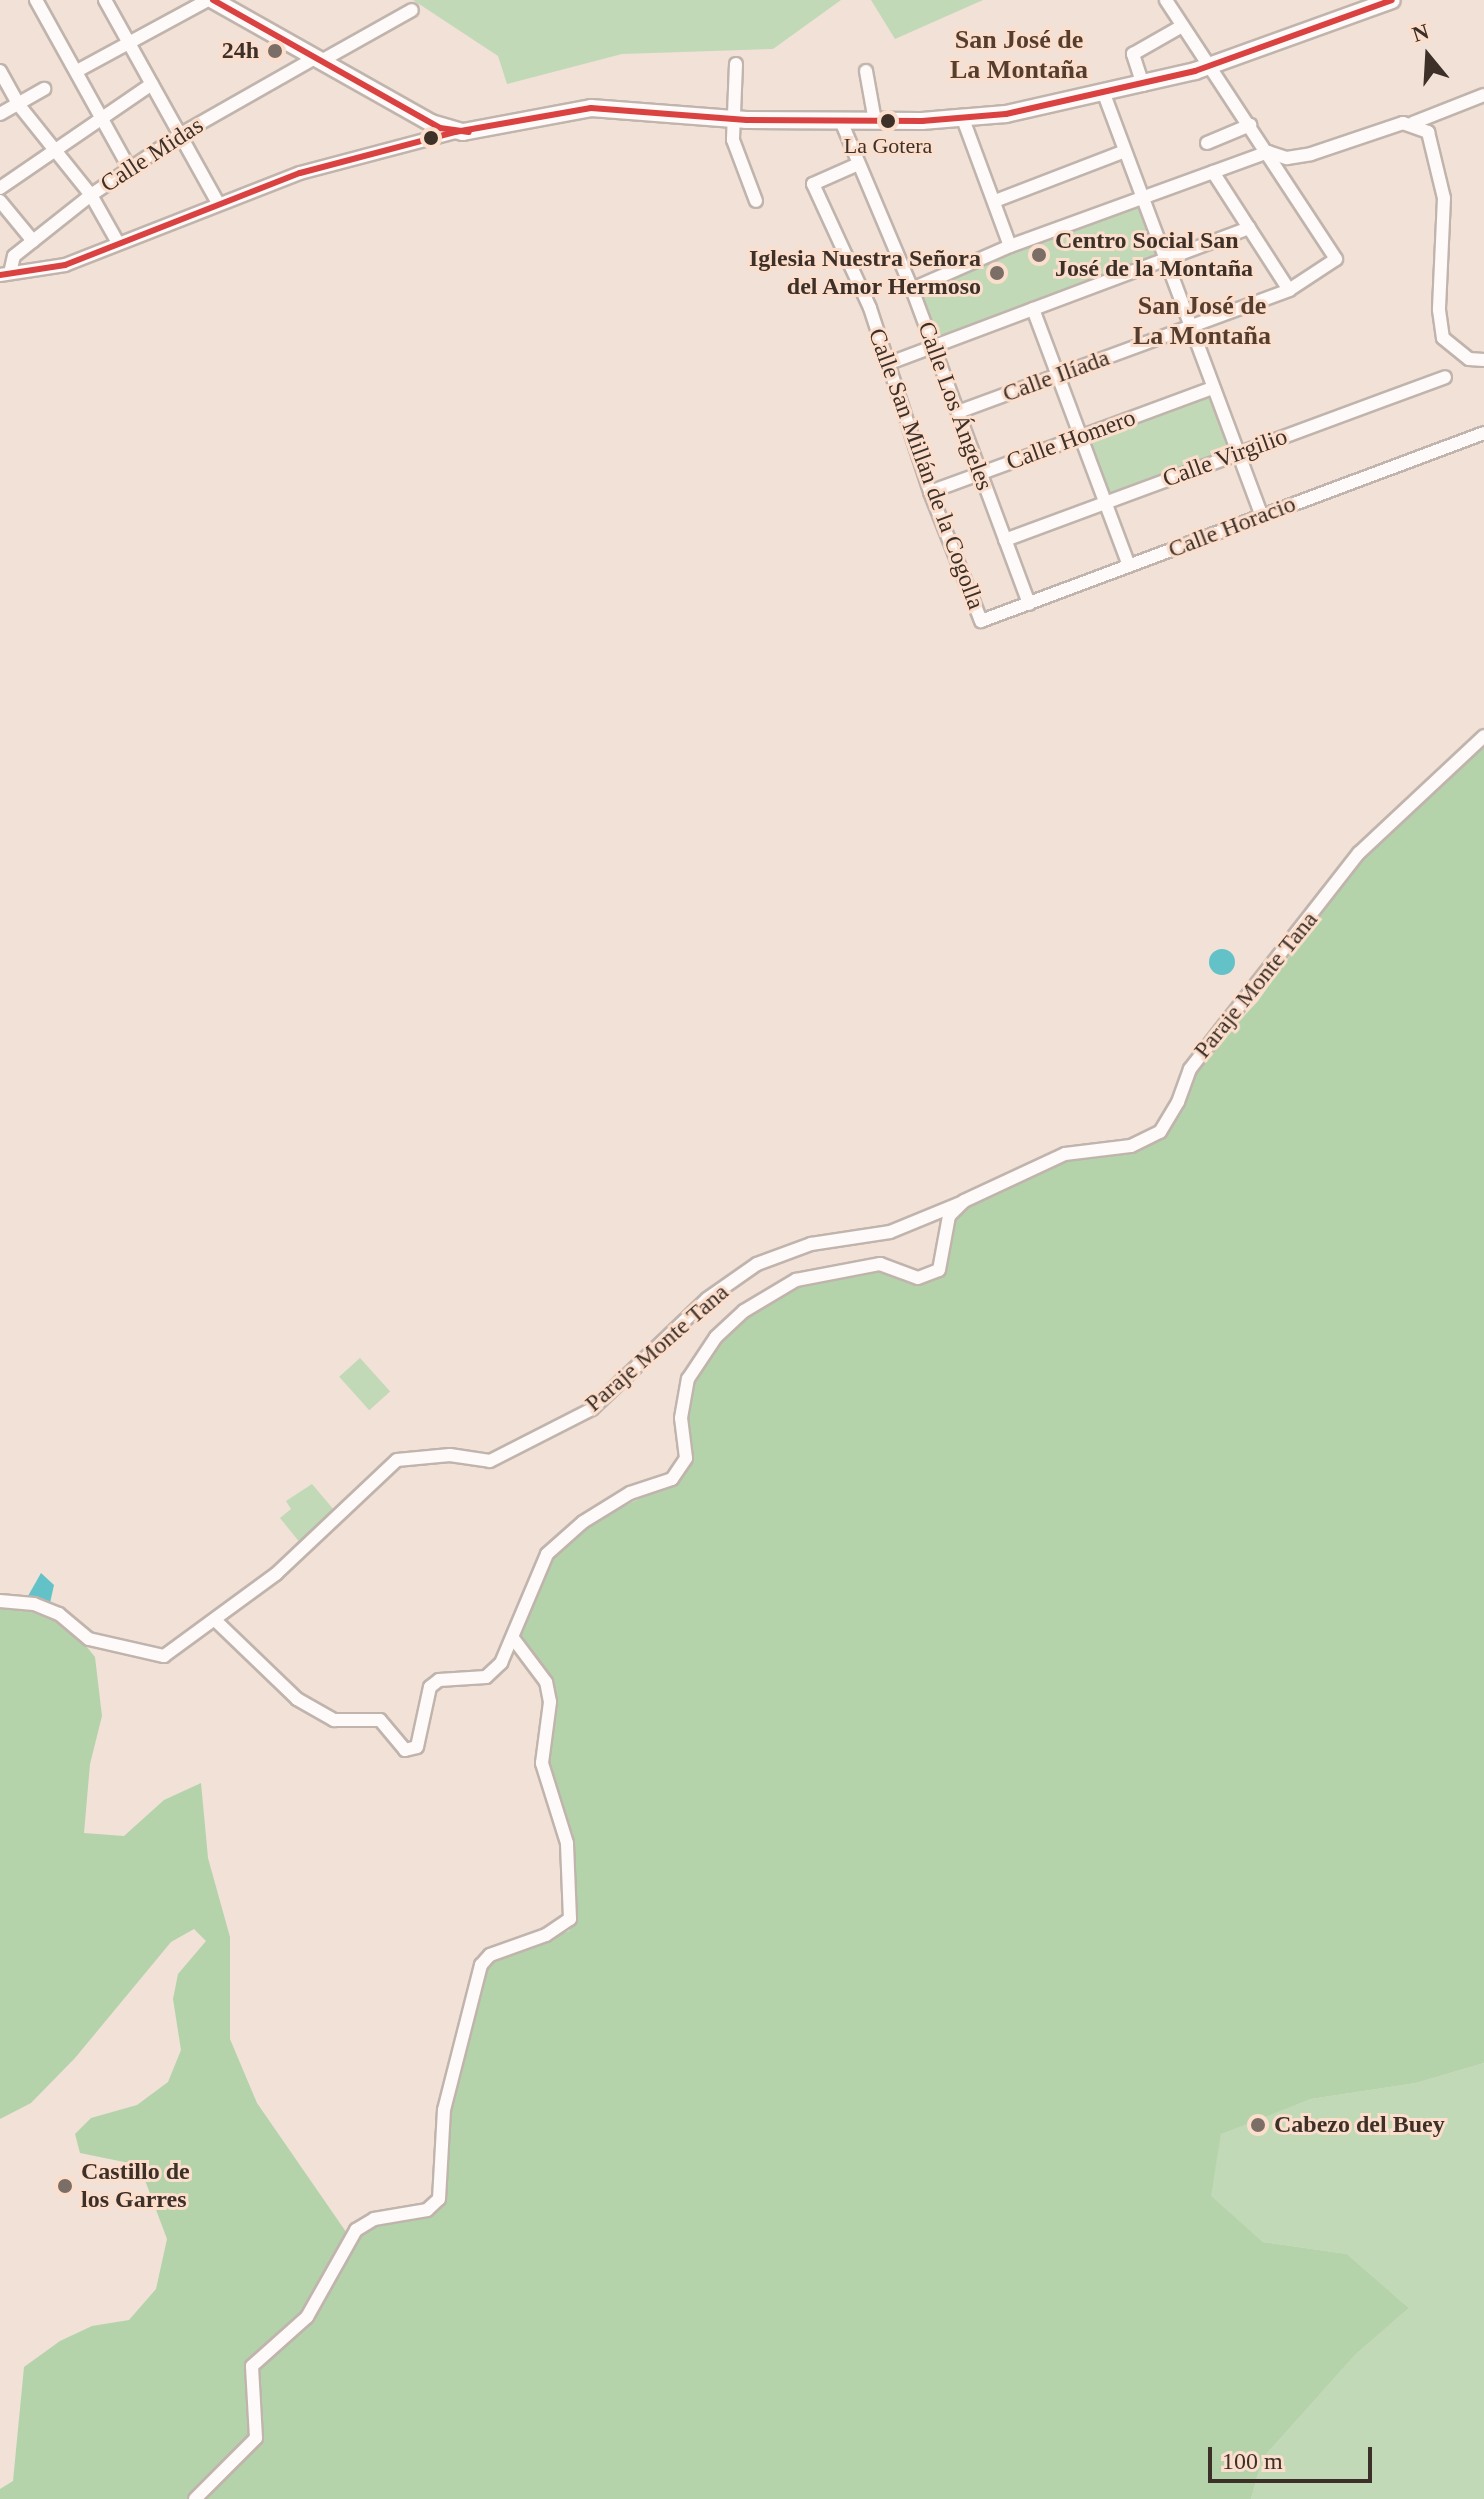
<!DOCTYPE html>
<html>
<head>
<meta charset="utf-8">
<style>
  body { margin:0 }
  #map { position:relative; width:1484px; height:2499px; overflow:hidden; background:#f1e1d7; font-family:"Times New Roman",serif }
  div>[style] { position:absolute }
  .green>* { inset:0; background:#c1d9b7; transform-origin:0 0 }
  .forest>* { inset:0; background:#b4d3ab }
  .water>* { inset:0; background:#62c2c8 }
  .round { border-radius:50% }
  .roads { filter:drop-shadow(2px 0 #c0b4ac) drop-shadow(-2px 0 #c0b4ac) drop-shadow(0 2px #c0b4ac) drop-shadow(0 -2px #c0b4ac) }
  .minor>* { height:12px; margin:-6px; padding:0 6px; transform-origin:6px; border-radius:6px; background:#fdfaf9 }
  .major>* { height:16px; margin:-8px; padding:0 8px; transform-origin:8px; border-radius:8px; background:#fdfaf9 }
  .bus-1>* { height:6px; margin:-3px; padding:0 3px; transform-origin:3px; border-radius:3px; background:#da4241 }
  .dots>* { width:22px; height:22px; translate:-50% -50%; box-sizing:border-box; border:4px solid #fcdecc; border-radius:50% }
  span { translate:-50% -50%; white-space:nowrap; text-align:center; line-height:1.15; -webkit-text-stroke:6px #fcdecc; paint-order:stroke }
  .bus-label { font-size:22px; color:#3c3029 }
  .poi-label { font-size:24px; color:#3c3029; font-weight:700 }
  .right { translate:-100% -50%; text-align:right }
  .left { translate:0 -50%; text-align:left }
  .street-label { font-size:24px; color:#3c3029 }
  .neighbourhood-label { font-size:26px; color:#563e2f; font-weight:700 }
  .north { position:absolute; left:1388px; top:16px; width:80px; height:80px; -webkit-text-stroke:6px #fcdecc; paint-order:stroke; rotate:342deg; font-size:22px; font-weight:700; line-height:32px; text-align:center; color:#3c3029 }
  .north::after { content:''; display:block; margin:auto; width:28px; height:36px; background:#3c3029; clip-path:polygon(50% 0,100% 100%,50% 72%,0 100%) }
  .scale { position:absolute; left:1208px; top:2447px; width:164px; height:36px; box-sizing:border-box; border:4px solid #3c3029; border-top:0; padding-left:10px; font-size:24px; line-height:28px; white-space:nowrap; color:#3c3029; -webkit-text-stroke:6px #fcdecc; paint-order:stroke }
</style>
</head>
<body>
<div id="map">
  <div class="green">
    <div style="clip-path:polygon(413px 0,841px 0,773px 49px,622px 54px,507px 84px,498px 56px)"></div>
    <div style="clip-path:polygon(871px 0,983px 0,895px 39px)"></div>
    <div style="left:1141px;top:198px;width:66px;height:246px;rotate:69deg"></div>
    <div style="left:1213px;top:388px;width:71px;height:140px;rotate:69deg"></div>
    <div style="left:360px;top:1358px;width:45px;height:28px;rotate:48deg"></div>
    <div style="clip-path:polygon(312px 1484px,334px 1510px,301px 1544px,280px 1518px,291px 1509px,286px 1501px)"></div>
    <div style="clip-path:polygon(1484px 2063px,1484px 2499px,1251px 2499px,1262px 2459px,1355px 2355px,1409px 2308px,1347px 2254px,1263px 2242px,1210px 2196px,1221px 2133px,1311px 2099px,1416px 2083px)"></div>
  </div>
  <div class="forest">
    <div style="clip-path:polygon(1484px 741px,1484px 2063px,1416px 2083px,1311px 2099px,1221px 2134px,1211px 2196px,1263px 2242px,1347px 2254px,1409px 2308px,1355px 2355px,1262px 2459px,1251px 2499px,0 2499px,0 2489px,13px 2481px,24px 2367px,60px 2341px,92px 2326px,129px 2320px,156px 2289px,167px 2239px,146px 2183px,134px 2164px,80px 2153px,75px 2134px,91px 2118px,137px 2105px,168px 2082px,181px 2050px,173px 1999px,178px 1974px,206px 1941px,194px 1929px,171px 1942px,75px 2058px,31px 2103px,0 2119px,0 1607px,17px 1607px,70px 1626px,95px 1657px,102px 1716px,90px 1764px,84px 1833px,124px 1836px,164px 1800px,201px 1783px,208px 1858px,230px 1937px,230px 2039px,257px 2103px,353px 2242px,366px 2229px,436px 2207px,447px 2122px,481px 1977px,493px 1961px,569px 1931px,577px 1918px,573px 1834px,549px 1762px,558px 1704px,554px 1684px,521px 1636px,555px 1553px,590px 1523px,667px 1485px,691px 1466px,685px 1409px,694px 1380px,721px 1340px,780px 1291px,855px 1269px,926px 1280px,947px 1270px,957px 1215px,975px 1201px,1057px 1160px,1132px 1149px,1168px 1127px,1199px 1064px,1258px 1001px,1360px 857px)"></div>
  </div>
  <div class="water">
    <div class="round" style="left:1209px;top:949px;width:26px;height:26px"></div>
    <div style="clip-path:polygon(41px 1573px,54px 1585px,50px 1603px,28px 1596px)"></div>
  </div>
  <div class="roads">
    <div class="minor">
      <div style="left:36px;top:0;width:192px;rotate:61deg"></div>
      <div style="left:105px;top:0;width:232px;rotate:60.9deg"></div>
      <div style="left:321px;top:61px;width:104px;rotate:-29.3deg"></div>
      <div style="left:736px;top:64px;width:76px;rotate:92.3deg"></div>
      <div style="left:733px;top:140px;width:65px;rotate:69.3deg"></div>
      <div style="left:0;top:71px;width:38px;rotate:61deg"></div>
      <div style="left:18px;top:104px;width:117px;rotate:51.3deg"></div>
      <div style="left:91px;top:195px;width:55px;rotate:60.6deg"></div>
      <div style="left:77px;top:71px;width:149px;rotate:-28.5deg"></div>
      <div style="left:866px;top:71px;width:51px;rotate:79.8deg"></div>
      <div style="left:1143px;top:85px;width:33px;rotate:-108deg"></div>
      <div style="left:1133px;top:54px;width:56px;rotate:-29.7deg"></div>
      <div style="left:1104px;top:94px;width:451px;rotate:69.5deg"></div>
      <div style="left:0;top:114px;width:51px;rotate:-29.6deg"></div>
      <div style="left:963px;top:119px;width:135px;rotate:69.7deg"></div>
      <div style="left:841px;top:121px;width:182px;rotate:67.1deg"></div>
      <div style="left:912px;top:289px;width:336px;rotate:69.6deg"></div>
      <div style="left:1413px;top:123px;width:76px;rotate:-21.5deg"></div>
      <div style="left:1207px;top:143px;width:47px;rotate:-22.7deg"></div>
      <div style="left:1268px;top:152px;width:20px;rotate:18deg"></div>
      <div style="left:1287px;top:158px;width:24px;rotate:-9deg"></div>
      <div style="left:1311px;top:154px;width:97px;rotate:-18.6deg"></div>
      <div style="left:1403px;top:123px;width:27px;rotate:20deg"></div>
      <div style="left:1428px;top:132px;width:68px;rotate:76.4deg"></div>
      <div style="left:1444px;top:198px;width:112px;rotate:92.6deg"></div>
      <div style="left:1439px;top:310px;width:28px;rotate:82deg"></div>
      <div style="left:1443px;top:338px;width:33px;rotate:39deg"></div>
      <div style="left:1469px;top:359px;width:15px;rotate:4deg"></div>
      <div style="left:856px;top:165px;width:47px;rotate:156.2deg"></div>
      <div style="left:813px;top:184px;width:136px;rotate:65.3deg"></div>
      <div style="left:870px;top:308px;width:194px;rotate:71.9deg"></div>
      <div style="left:930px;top:492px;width:139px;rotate:68.4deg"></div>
      <div style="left:981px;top:621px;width:537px;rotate:-20.49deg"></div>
      <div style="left:1213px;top:172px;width:140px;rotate:57.2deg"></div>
      <div style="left:0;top:188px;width:184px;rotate:-34.4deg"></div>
      <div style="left:0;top:201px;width:52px;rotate:50.5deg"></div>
      <div style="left:995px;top:201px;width:139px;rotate:-21deg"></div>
      <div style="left:10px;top:273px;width:17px;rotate:-77deg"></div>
      <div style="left:14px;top:256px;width:98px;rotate:-38.4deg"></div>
      <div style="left:91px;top:195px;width:109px;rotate:-34.1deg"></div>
      <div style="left:181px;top:134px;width:154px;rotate:-29.6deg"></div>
      <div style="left:0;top:275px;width:66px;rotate:-8.7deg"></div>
      <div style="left:65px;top:265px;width:252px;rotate:-21.4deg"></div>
      <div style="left:300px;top:173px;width:160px;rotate:-14.8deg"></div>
      <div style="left:912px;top:289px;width:107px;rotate:-23.7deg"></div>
      <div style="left:1010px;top:246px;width:275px;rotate:-20deg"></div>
      <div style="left:1033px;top:309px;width:274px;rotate:69.5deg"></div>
      <div style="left:887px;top:364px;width:387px;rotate:-20.6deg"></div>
      <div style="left:958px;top:412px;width:353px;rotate:-20.2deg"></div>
      <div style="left:1289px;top:290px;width:56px;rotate:-33.4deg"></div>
      <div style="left:1336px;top:259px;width:310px;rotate:-123.3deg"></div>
      <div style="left:930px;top:492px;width:302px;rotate:-20.2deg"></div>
      <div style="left:1005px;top:540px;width:469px;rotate:-20.3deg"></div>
      <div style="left:0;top:1601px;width:34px;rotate:5deg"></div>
      <div style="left:34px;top:1604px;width:27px;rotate:22deg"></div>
      <div style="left:59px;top:1614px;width:39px;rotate:40deg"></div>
      <div style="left:89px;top:1639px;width:77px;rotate:12.8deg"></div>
      <div style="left:164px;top:1656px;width:139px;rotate:-36.2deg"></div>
      <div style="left:276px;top:1574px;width:166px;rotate:-43.3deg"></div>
      <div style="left:397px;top:1460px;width:53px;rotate:-5.4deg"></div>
      <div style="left:450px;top:1455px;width:40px;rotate:8.5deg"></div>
      <div style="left:490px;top:1461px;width:114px;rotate:-27deg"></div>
      <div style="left:592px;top:1409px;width:159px;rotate:-43.7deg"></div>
      <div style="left:707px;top:1299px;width:61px;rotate:-35deg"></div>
      <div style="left:757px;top:1264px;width:58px;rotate:-20.3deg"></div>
      <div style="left:811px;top:1244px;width:80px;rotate:-8.6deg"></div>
      <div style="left:890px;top:1232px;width:79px;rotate:-22.3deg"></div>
      <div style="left:215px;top:1620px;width:114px;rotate:43.9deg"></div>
      <div style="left:297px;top:1699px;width:43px;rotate:29.6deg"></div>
      <div style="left:334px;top:1720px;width:46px"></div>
      <div style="left:380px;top:1720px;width:39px;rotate:50deg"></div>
      <div style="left:405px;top:1750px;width:12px;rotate:-14deg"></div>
      <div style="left:417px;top:1747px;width:61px;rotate:-77.8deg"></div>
      <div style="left:430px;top:1687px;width:11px;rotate:-38deg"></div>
      <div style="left:439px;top:1680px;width:47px;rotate:-3.7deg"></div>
      <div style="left:486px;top:1677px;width:21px;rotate:-43deg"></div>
      <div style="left:501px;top:1663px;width:118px;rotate:-67.1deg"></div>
      <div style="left:547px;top:1554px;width:48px;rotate:-41.6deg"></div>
      <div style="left:583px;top:1522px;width:55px;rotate:-31.7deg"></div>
      <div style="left:630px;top:1493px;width:44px;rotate:-18.4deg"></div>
      <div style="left:672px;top:1479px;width:25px;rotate:-56deg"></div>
      <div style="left:686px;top:1458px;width:40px;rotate:-97.1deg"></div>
      <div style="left:681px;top:1418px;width:40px;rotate:-80deg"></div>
      <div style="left:688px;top:1379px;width:50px;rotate:-56.3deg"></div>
      <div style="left:716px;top:1337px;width:38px;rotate:-43deg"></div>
      <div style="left:744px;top:1311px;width:61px;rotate:-30.8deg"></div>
      <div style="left:796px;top:1280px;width:86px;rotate:-10.8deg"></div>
      <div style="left:880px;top:1264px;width:40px;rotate:20.2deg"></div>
      <div style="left:918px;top:1278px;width:22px;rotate:-21deg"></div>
      <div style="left:939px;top:1270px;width:55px;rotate:-79.5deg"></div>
      <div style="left:949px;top:1216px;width:21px;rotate:-45deg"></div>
      <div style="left:964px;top:1201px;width:111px;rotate:-25deg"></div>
      <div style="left:1065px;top:1154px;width:66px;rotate:-6.9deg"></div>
      <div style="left:1131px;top:1146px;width:32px;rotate:-26deg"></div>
      <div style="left:1160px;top:1132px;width:35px;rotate:-59deg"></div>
      <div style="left:1178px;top:1102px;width:35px;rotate:-70deg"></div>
      <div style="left:1190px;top:1069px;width:274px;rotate:-52deg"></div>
      <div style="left:1359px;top:853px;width:171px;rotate:-43.1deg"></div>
      <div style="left:195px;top:2499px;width:86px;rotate:-45deg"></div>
      <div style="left:256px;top:2438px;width:72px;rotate:-93.2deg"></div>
      <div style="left:252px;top:2366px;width:74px;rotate:-41.7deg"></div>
      <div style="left:307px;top:2317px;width:100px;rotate:-60.6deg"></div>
      <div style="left:356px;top:2230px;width:21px;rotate:-31deg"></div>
      <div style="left:374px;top:2219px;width:54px;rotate:-9.6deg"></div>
      <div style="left:427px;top:2210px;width:16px;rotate:-43deg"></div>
      <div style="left:439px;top:2199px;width:89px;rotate:-86.8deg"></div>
      <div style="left:444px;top:2110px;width:150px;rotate:-75.7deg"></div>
      <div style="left:481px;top:1965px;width:13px;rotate:-48deg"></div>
      <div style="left:490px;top:1955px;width:59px;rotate:-19.7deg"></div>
      <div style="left:546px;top:1935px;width:29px;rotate:-34deg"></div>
      <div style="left:570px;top:1919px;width:76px;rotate:-92.3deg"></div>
      <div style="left:567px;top:1843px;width:84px;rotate:-107.4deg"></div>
      <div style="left:542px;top:1763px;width:62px;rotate:-82.5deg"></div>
      <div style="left:550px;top:1702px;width:20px;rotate:-101deg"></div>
      <div style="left:546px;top:1682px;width:55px;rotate:-126.9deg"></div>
    </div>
    <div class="major">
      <div style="left:213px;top:0;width:250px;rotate:29.4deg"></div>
      <div style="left:431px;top:123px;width:33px;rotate:16deg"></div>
      <div style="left:463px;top:132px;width:130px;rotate:-10.6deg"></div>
      <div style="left:591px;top:108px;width:156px;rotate:4.4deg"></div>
      <div style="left:747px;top:120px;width:175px;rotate:0.3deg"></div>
      <div style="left:922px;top:121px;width:84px;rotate:-4.8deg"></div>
      <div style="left:1006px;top:114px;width:194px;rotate:-12.8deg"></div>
      <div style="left:1195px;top:71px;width:209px;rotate:-19.8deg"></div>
    </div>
  </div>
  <div class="bus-1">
    <div style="left:213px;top:0;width:261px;rotate:29.4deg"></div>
    <div style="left:440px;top:128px;width:29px;rotate:8deg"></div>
    <div style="left:0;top:275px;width:66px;rotate:-8.7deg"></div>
    <div style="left:65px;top:265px;width:252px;rotate:-21.4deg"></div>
    <div style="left:300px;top:173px;width:160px;rotate:-14.8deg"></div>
    <div style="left:455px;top:132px;width:138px;rotate:-10deg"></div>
    <div style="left:591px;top:108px;width:156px;rotate:4.4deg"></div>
    <div style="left:747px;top:120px;width:175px;rotate:0.3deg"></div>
    <div style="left:922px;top:121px;width:84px;rotate:-4.8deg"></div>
    <div style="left:1006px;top:114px;width:194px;rotate:-12.8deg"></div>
    <div style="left:1195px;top:71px;width:209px;rotate:-19.8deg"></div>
  </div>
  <div class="dots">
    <div style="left:275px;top:51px;background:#7b6e66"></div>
    <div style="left:888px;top:121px;background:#3c3029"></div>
    <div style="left:431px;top:138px;background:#3c3029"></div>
    <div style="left:1039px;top:255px;background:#7b6e66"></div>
    <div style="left:997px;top:273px;background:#7b6e66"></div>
    <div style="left:1258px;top:2125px;background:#7b6e66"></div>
    <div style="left:65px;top:2186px;background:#7b6e66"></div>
  </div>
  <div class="bus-label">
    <span style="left:888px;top:146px">La Gotera</span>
  </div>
  <div class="poi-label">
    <span class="right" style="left:259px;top:51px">24h</span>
    <span class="left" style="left:1055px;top:255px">Centro Social San<br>José de la Montaña</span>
    <span class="right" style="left:981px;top:273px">Iglesia Nuestra Señora<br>del Amor Hermoso</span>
    <span class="left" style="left:1274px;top:2125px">Cabezo del Buey</span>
    <span class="left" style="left:81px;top:2186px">Castillo de<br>los Garres</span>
  </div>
  <div class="street-label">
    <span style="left:152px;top:155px;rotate:-33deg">Calle Midas</span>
    <span style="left:1056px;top:376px;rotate:-20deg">Calle Ilíada</span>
    <span style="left:955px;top:406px;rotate:70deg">Calle Los Ángeles</span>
    <span style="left:1071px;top:440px;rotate:-20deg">Calle Homero</span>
    <span style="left:1225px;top:458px;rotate:-20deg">Calle Virgilio</span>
    <span style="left:926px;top:469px;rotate:70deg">Calle San Millán de la Cogolla</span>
    <span style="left:1232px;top:527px;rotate:-21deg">Calle Horacio</span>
    <span style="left:1256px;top:985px;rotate:-51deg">Paraje Monte Tana</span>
    <span style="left:657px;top:1348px;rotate:-41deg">Paraje Monte Tana</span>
  </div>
  <div class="neighbourhood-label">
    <span style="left:1019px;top:55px">San José de<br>La Montaña</span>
    <span style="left:1202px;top:321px">San José de<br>La Montaña</span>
  </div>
  <div class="north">N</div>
  <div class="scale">100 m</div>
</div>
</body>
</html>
